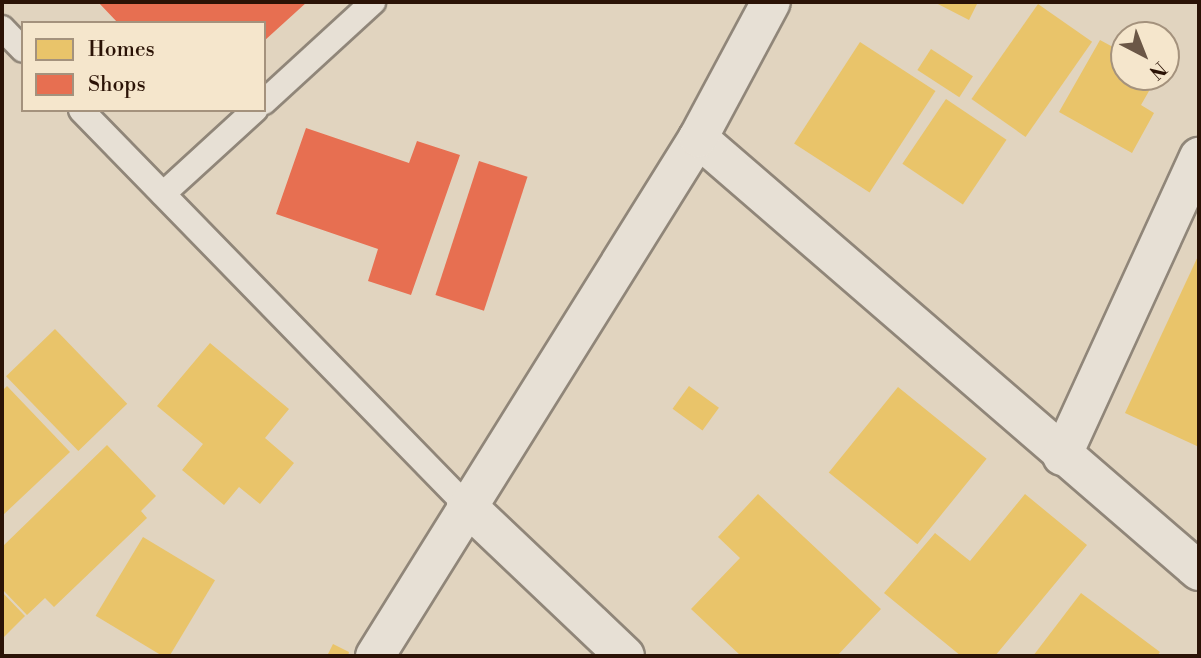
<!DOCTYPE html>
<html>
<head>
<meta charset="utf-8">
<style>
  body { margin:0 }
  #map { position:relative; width:1201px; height:658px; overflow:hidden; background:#e1d4bf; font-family:"Libre Bodoni",serif }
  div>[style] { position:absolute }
  .homes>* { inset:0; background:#e9c46a; transform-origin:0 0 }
  .shops>* { inset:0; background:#e76f51; transform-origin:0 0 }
  .roads { filter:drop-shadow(2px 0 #908679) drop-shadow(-2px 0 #908679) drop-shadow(0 2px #908679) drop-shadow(0 -2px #908679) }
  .service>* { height:24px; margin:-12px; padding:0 12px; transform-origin:12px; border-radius:12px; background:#e7e0d5 }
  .minor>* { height:38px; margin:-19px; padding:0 19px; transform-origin:19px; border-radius:19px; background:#e7e0d5 }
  span { translate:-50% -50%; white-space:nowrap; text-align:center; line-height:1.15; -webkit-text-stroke:7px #f5e6cc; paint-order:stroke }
  .frame { position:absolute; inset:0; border:4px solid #2b1306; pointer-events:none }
  .legend { position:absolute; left:21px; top:21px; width:245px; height:91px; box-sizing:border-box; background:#f5e6cc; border:2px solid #a4927d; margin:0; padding:9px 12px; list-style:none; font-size:21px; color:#2b1306 }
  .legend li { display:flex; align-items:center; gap:14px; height:35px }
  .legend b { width:35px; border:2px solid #a4927d }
  .north { position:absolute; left:1110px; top:21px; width:70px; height:70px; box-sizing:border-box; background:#f5e6cc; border:2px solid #a4927d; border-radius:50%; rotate:138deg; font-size:19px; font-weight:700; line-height:28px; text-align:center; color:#2b1306 }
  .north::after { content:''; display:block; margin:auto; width:24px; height:32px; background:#6b5747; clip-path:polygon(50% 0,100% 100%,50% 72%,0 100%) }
</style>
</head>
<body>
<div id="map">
  <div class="homes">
    <div style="clip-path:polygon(934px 2px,978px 2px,969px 20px)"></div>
    <div style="left:1038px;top:4px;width:66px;height:116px;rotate:35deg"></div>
    <div style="clip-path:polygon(1100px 40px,1124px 53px,1124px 77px,1157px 77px,1141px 105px,1154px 113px,1132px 153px,1059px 112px)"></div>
    <div style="left:860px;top:42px;width:90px;height:121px;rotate:33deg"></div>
    <div style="left:931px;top:49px;width:50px;height:25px;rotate:33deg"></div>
    <div style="left:946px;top:99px;width:73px;height:78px;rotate:34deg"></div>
    <div style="clip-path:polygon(1199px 254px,1199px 447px,1125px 413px)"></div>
    <div style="left:55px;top:329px;width:104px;height:68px;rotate:46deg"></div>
    <div style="clip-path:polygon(210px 343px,289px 409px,265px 438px,294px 463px,260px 504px,239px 487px,224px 505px,182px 470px,203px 444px,157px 406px)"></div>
    <div style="clip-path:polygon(7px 386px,70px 452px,2px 516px,2px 391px)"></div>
    <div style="left:689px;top:386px;width:37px;height:28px;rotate:36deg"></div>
    <div style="left:898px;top:387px;width:114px;height:110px;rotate:39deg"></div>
    <div style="clip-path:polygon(107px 445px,156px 496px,141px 511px,147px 518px,54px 607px,45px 598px,27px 615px,2px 589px,2px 547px)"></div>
    <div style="clip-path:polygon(758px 494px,881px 609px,837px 656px,741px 656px,691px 609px,740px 558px,718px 537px)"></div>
    <div style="clip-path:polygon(1025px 494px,1087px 545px,995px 656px,961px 656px,884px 593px,935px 533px,970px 561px)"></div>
    <div style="left:143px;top:537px;width:84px;height:92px;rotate:31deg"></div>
    <div style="clip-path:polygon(2px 592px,25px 616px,3px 638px,2px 637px)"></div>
    <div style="clip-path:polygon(1081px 593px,1160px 652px,1157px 656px,1033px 656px)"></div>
    <div style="clip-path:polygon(333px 644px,349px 652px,348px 656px,327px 656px)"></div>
  </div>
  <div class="shops">
    <div style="clip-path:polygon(98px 2px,307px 2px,264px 41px,264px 23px,118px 23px)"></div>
    <div style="clip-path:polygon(306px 128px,409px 163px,417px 141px,460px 155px,411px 295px,368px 281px,378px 249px,276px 214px)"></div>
    <div style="left:479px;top:161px;width:51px;height:141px;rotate:18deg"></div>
  </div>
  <div class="roads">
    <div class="service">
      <div style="left:2px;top:28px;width:30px;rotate:46deg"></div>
      <div style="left:264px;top:102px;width:148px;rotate:-42.5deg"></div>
      <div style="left:81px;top:110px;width:552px;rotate:45.73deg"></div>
      <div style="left:163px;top:194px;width:125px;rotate:-42.4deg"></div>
    </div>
    <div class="minor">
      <div style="left:698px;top:138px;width:662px;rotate:40.84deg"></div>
      <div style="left:1062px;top:456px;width:329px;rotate:-65.4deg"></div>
      <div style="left:466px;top:505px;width:219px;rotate:43.5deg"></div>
      <div style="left:375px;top:656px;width:610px;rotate:-58.05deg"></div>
      <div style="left:698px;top:138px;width:154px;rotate:-61.8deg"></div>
    </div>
  </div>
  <div class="frame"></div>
  <ul class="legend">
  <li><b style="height:19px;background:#e9c46a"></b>Homes</li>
  <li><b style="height:19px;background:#e76f51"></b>Shops</li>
  </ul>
  <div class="north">N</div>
</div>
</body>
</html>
